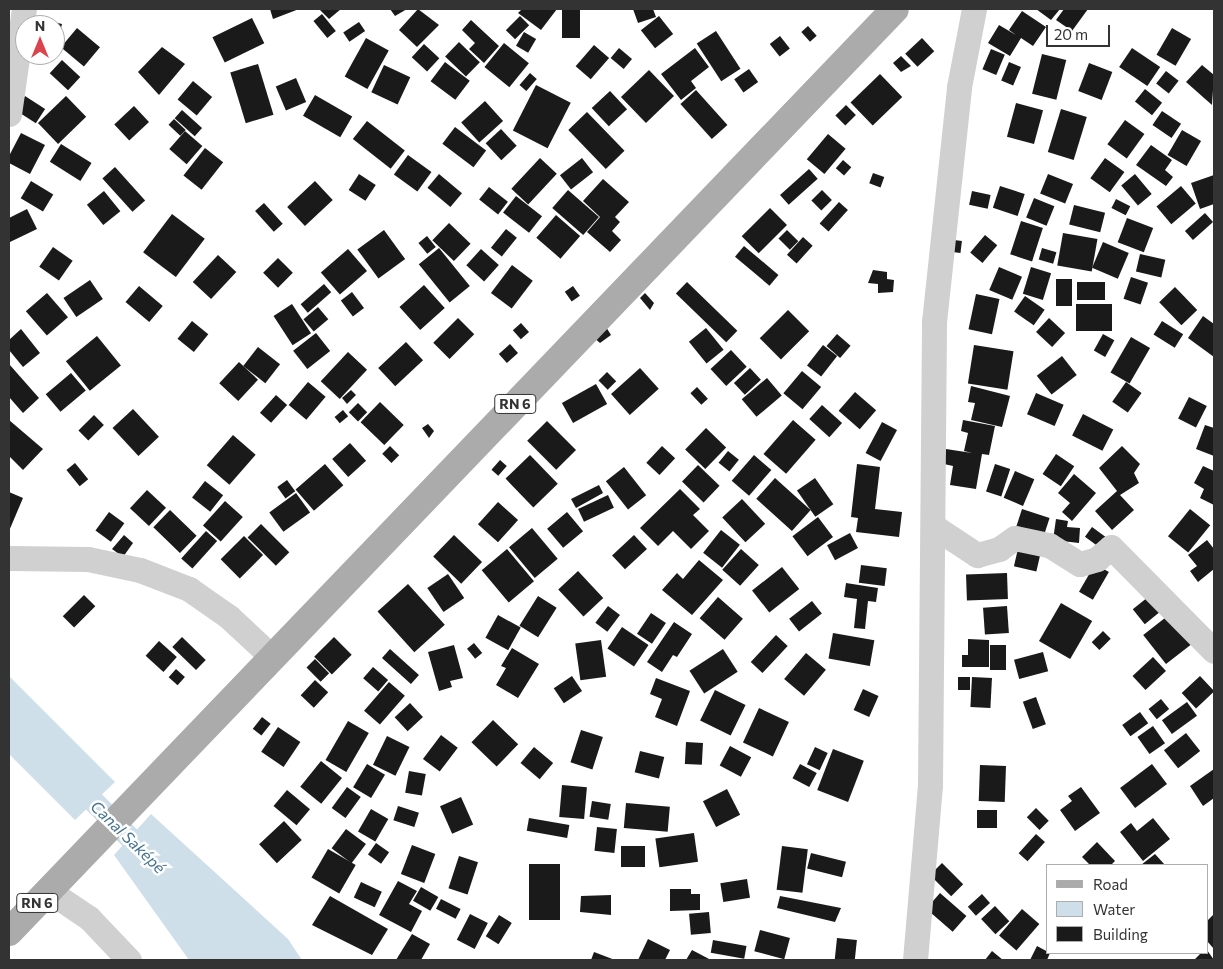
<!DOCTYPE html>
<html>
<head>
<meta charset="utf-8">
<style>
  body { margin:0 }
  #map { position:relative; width:1223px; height:969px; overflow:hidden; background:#fff; font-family:Commissioner,sans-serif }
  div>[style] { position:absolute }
  .water>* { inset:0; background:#cedfea }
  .canal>* { height:22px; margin:-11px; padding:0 11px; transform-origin:11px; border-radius:11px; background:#cedfea }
  .building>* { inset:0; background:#1a1a1a; transform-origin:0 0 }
  .street>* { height:25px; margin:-12.5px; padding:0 12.5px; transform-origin:12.5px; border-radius:12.5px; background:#d0d0d0 }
  .primary>* { height:28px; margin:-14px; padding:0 14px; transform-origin:14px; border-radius:14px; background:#ababab }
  span { translate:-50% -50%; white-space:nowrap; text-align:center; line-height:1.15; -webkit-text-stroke:5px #fff; paint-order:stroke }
  .shield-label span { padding:1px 4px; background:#fff; border:1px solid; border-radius:4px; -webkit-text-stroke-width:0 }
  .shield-label { font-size:14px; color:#333; font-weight:700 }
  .water-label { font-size:16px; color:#447391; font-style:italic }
  .frame { position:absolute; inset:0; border:10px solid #333; pointer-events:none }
  .legend { position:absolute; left:1046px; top:864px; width:162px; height:90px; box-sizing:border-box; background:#fff; border:1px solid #adadad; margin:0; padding:6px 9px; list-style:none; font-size:15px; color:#333 }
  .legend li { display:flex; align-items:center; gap:10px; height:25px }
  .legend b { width:25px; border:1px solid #adadad }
  .north { position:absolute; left:15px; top:15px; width:50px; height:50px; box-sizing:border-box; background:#fff; border:1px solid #adadad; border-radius:50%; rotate:0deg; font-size:14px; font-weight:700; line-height:20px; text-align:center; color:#333 }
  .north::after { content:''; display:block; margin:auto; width:18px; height:22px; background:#db434e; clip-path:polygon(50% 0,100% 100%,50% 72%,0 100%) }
  .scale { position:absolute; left:1046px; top:25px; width:64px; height:22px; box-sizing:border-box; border:2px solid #333; border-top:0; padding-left:6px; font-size:15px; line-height:18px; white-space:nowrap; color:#333; -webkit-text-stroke:4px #fff; paint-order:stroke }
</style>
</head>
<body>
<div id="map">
  <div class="water">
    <div style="clip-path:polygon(9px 676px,115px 782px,75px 820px,9px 754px)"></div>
    <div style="clip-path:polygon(151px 814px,288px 939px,302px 960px,189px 960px,114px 855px)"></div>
  </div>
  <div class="canal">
    <div style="left:73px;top:781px;width:110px;rotate:45deg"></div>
  </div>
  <div class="building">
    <div style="clip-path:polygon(270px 9px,299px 9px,273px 19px)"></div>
    <div style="clip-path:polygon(319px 9px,341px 9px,329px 19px)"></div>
    <div style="clip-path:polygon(390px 9px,407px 9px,395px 16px)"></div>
    <div style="clip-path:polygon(418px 9px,439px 25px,417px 47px,399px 30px)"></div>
    <div style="clip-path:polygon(522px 9px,557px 9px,541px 30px,518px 13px)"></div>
    <div style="left:562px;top:9px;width:18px;height:29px"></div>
    <div style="clip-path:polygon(633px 9px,653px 9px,656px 17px,638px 23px)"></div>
    <div style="clip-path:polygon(1036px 9px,1060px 9px,1051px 20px)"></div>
    <div style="clip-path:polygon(1064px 9px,1088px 9px,1072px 31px,1056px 20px)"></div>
    <div style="clip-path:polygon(1022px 11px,1046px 27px,1033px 46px,1021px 38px,1010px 56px,988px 43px,999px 25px,1016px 35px,1009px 30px)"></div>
    <div style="left:322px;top:14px;width:22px;height:11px;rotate:51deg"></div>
    <div style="left:520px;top:16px;width:13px;height:20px;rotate:45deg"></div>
    <div style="left:659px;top:16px;width:23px;height:23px;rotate:52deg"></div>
    <div style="left:252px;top:18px;width:28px;height:44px;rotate:64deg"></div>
    <div style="clip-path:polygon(42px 19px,62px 24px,56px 48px,55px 25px,40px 25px)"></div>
    <div style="clip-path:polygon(471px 20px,499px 46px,484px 63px,469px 49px,475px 43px,462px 30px)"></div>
    <div style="left:359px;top:22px;width:11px;height:19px;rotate:56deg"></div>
    <div style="left:808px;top:26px;width:13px;height:9px;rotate:48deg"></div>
    <div style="left:77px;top:28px;width:30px;height:25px;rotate:40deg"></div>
    <div style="left:1172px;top:28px;width:22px;height:31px;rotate:30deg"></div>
    <div style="left:716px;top:31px;width:45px;height:23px;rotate:57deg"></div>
    <div style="left:524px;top:32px;width:14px;height:16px;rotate:30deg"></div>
    <div style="left:780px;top:36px;width:16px;height:13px;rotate:52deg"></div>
    <div style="left:366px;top:38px;width:26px;height:44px;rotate:29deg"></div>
    <div style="left:922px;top:38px;width:18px;height:23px;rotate:47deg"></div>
    <div style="left:459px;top:42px;width:29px;height:20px;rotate:44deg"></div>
    <div style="left:504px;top:43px;width:32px;height:31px;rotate:39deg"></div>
    <div style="left:424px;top:44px;width:21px;height:18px;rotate:43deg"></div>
    <div style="left:594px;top:45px;width:20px;height:28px;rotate:41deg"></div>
    <div style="clip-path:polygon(162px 47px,185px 64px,159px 95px,138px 72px)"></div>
    <div style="left:619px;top:48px;width:17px;height:13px;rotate:40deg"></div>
    <div style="clip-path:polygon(695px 48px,709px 67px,691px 81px,696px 88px,681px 100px,661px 74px)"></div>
    <div style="left:1132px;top:48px;width:34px;height:23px;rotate:34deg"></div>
    <div style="left:991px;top:49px;width:15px;height:22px;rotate:23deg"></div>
    <div style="left:1042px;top:54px;width:25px;height:41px;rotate:14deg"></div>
    <div style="clip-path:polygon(901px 56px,911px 66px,901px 72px,893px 63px)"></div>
    <div style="left:62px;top:60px;width:25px;height:18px;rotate:43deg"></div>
    <div style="left:445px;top:62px;width:31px;height:24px;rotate:37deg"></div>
    <div style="left:1009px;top:62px;width:13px;height:20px;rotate:23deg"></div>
    <div style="left:1089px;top:63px;width:25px;height:30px;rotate:21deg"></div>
    <div style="left:258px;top:64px;width:53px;height:29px;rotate:73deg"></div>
    <div style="left:384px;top:65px;width:29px;height:30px;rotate:25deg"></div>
    <div style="clip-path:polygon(1202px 65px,1214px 75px,1212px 105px,1186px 82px)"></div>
    <div style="left:749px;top:69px;width:16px;height:18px;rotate:55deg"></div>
    <div style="left:649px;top:70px;width:36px;height:39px;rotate:46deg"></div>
    <div style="left:1166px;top:71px;width:16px;height:16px;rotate:38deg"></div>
    <div style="left:530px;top:73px;width:9px;height:16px;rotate:41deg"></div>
    <div style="left:880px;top:74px;width:32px;height:41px;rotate:46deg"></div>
    <div style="left:296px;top:78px;width:26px;height:22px;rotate:67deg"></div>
    <div style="left:193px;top:81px;width:25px;height:24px;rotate:40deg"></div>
    <div style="left:536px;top:85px;width:39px;height:51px;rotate:27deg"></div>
    <div style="left:1145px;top:89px;width:22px;height:16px;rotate:39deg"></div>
    <div style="left:696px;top:90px;width:47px;height:21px;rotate:48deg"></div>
    <div style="left:610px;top:91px;width:25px;height:25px;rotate:47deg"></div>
    <div style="left:315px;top:95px;width:43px;height:24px;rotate:30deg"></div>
    <div style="left:25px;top:96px;width:24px;height:17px;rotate:33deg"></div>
    <div style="left:66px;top:96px;width:29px;height:39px;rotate:46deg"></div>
    <div style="left:485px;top:101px;width:27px;height:32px;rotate:48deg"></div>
    <div style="left:1016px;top:103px;width:28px;height:35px;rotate:15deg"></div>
    <div style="left:846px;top:105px;width:14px;height:15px;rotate:45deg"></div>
    <div style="left:134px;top:106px;width:22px;height:27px;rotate:47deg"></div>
    <div style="left:1061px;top:109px;width:27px;height:45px;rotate:17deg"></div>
    <div style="left:182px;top:110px;width:27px;height:11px;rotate:42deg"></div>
    <div style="left:1162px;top:111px;width:23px;height:17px;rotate:34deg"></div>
    <div style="left:587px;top:112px;width:54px;height:26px;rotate:46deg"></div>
    <div style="left:174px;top:119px;width:16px;height:8px;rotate:43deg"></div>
    <div style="left:1125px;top:120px;width:24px;height:30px;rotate:36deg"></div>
    <div style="left:367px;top:121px;width:48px;height:23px;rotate:38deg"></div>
    <div style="left:455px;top:127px;width:39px;height:21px;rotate:37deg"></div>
    <div style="left:501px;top:129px;width:23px;height:21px;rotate:47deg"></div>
    <div style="left:1182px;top:130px;width:22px;height:29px;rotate:30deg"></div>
    <div style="left:185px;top:131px;width:23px;height:24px;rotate:41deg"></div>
    <div style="clip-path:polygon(21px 133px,45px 145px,30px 174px,9px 163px,9px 156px)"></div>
    <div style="left:828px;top:134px;width:23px;height:33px;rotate:40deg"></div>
    <div style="left:61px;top:144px;width:36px;height:21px;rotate:32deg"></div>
    <div style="clip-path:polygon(1151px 145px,1172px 160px,1165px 170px,1173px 177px,1166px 186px,1136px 165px)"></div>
    <div style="left:205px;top:148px;width:23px;height:35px;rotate:38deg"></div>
    <div style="left:408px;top:155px;width:29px;height:24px;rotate:36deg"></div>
    <div style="left:540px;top:158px;width:23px;height:42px;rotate:43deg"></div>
    <div style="left:582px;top:158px;width:18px;height:28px;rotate:52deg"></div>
    <div style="left:1105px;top:158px;width:24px;height:25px;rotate:36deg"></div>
    <div style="left:843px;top:160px;width:11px;height:11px;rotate:41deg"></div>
    <div style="left:115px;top:167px;width:45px;height:17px;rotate:48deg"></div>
    <div style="left:809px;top:169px;width:13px;height:39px;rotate:48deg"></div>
    <div style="left:873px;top:173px;width:12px;height:11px;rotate:20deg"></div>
    <div style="left:359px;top:174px;width:20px;height:19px;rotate:33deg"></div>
    <div style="left:439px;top:174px;width:30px;height:18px;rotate:40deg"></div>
    <div style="left:1048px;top:174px;width:27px;height:21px;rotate:22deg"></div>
    <div style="left:1135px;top:174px;width:26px;height:18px;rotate:50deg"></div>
    <div style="clip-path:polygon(1214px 175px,1214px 204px,1200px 209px,1191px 183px)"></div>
    <div style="clip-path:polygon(603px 179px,629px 202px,615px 217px,620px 222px,612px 231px,621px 240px,610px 252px,587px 232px,600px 217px,583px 201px)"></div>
    <div style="left:31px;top:181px;width:26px;height:20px;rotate:31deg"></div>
    <div style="left:315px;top:181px;width:26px;height:38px;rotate:47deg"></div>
    <div style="left:1000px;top:186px;width:26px;height:23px;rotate:18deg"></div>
    <div style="left:1181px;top:186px;width:23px;height:32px;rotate:50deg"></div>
    <div style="left:489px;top:187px;width:24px;height:16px;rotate:38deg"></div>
    <div style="left:568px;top:190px;width:41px;height:24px;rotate:41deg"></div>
    <div style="left:822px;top:190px;width:14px;height:15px;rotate:45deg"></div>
    <div style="left:104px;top:191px;width:26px;height:22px;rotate:51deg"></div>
    <div style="left:972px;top:191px;width:19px;height:14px;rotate:12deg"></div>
    <div style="left:516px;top:196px;width:33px;height:21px;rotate:38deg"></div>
    <div style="left:1034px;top:198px;width:22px;height:21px;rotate:22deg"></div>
    <div style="left:1116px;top:199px;width:16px;height:10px;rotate:27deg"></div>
    <div style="left:839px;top:202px;width:12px;height:29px;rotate:42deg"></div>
    <div style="left:264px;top:203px;width:28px;height:12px;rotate:48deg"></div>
    <div style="left:1074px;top:205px;width:32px;height:20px;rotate:14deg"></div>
    <div style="left:770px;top:208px;width:24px;height:40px;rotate:45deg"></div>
    <div style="clip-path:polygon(27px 209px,37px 229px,10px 242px,9px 218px)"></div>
    <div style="left:1205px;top:213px;width:12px;height:27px;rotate:48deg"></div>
    <div style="left:172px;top:214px;width:41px;height:48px;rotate:37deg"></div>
    <div style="left:556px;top:215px;width:32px;height:30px;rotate:41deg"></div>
    <div style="left:1127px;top:218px;width:28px;height:26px;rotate:21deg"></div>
    <div style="left:1021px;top:221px;width:23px;height:35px;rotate:18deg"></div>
    <div style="left:449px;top:223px;width:30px;height:24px;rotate:44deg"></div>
    <div style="left:506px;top:229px;width:14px;height:24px;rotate:39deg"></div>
    <div style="left:384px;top:230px;width:36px;height:33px;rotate:54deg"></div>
    <div style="left:787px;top:230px;width:16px;height:12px;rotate:45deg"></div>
    <div style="left:1063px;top:233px;width:35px;height:33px;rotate:10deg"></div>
    <div style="left:985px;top:235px;width:16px;height:23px;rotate:40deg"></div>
    <div style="left:427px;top:236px;width:14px;height:11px;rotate:51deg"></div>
    <div style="left:803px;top:237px;width:13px;height:24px;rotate:42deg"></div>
    <div style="left:954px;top:240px;width:8px;height:12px;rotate:7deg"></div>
    <div style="left:1103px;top:242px;width:28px;height:28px;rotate:23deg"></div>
    <div style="left:744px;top:246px;width:45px;height:14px;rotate:40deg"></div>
    <div style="left:53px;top:247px;width:24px;height:24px;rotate:35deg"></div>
    <div style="left:439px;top:248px;width:49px;height:26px;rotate:51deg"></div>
    <div style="left:1042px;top:248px;width:15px;height:12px;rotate:16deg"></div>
    <div style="left:348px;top:249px;width:29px;height:36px;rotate:49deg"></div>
    <div style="left:481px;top:249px;width:24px;height:22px;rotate:42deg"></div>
    <div style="left:1140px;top:254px;width:26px;height:18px;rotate:13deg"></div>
    <div style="left:218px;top:255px;width:25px;height:37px;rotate:43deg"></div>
    <div style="left:278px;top:258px;width:21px;height:21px;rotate:45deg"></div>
    <div style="left:512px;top:265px;width:26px;height:35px;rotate:37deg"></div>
    <div style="left:999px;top:267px;width:25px;height:25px;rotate:23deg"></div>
    <div style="left:1031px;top:267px;width:21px;height:28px;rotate:17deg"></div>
    <div style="clip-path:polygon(873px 270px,887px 272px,887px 279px,894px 280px,893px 292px,878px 293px,878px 284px,868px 283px)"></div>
    <div style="left:1131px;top:277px;width:18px;height:23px;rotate:19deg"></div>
    <div style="left:1056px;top:279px;width:16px;height:27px"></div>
    <div style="left:90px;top:280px;width:23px;height:32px;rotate:56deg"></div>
    <div style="left:687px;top:282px;width:70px;height:16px;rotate:44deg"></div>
    <div style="left:1077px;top:282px;width:28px;height:18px"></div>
    <div style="left:324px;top:284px;width:11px;height:31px;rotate:49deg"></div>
    <div style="left:424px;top:285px;width:31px;height:33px;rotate:48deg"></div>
    <div style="left:139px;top:286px;width:31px;height:21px;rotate:40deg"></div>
    <div style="left:573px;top:286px;width:12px;height:10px;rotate:55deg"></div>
    <div style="left:1175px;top:287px;width:32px;height:22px;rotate:46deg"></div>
    <div style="left:352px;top:292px;width:20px;height:14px;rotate:53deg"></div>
    <div style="left:47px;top:293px;width:32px;height:28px;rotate:49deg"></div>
    <div style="clip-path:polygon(645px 293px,654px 303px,650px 310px,640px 298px)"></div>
    <div style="left:976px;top:294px;width:24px;height:36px;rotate:12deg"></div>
    <div style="left:1025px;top:296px;width:24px;height:19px;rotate:35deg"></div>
    <div style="left:292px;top:304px;width:35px;height:22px;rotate:57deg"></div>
    <div style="left:1112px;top:304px;width:27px;height:36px;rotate:90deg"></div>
    <div style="left:318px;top:307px;width:16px;height:19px;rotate:50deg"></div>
    <div style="left:788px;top:310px;width:30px;height:40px;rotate:45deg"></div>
    <div style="clip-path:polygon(1203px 316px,1214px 324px,1214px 357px,1188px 338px)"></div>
    <div style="left:458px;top:318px;width:23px;height:35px;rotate:45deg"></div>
    <div style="left:1049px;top:318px;width:22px;height:19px;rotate:43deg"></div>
    <div style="left:192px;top:321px;width:21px;height:23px;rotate:39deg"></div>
    <div style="left:1162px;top:321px;width:25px;height:16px;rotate:32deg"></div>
    <div style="left:521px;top:323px;width:12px;height:11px;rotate:48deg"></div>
    <div style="clip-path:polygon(606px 327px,611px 335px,600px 343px,593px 337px)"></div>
    <div style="left:706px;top:328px;width:28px;height:22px;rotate:51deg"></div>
    <div style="clip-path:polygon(21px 329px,40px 353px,23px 367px,9px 350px,9px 340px)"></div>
    <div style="left:316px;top:333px;width:23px;height:29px;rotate:52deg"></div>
    <div style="left:837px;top:334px;width:18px;height:16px;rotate:41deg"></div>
    <div style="left:1103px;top:334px;width:13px;height:19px;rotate:29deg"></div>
    <div style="left:97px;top:336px;width:38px;height:40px;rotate:51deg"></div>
    <div style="left:1131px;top:337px;width:22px;height:41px;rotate:30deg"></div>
    <div style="left:406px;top:342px;width:25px;height:38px;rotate:47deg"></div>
    <div style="left:510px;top:344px;width:12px;height:15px;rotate:48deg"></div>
    <div style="left:823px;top:345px;width:18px;height:26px;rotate:38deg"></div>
    <div style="left:974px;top:345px;width:40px;height:39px;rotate:9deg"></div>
    <div style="left:258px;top:347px;width:28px;height:24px;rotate:38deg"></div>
    <div style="left:731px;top:350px;width:23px;height:28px;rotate:47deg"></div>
    <div style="left:348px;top:352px;width:26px;height:40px;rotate:43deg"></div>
    <div style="left:1062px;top:356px;width:24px;height:32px;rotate:52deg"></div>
    <div style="left:239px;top:362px;width:26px;height:29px;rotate:43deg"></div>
    <div style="clip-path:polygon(9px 364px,39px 398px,23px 413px,9px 397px)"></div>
    <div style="left:640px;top:368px;width:28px;height:39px;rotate:48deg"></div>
    <div style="left:750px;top:368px;width:16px;height:22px;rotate:47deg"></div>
    <div style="left:802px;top:371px;width:25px;height:29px;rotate:40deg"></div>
    <div style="left:607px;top:372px;width:13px;height:12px;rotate:45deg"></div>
    <div style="left:71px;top:373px;width:23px;height:33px;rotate:50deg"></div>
    <div style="left:767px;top:378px;width:23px;height:33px;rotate:50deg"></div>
    <div style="left:308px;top:382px;width:23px;height:30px;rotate:40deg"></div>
    <div style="left:1126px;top:382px;width:19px;height:24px;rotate:35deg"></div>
    <div style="left:596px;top:384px;width:23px;height:39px;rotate:61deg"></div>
    <div style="clip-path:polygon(971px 386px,1010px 396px,1002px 427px,971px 420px,975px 403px,968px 402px)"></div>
    <div style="left:697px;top:387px;width:16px;height:9px;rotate:47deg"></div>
    <div style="clip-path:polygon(351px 390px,356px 395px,347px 404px,342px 398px)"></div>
    <div style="left:855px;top:392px;width:28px;height:25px;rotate:41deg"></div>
    <div style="left:1036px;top:393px;width:30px;height:23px;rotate:23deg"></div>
    <div style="left:276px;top:395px;width:15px;height:24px;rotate:42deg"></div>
    <div style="left:1189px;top:397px;width:20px;height:24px;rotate:27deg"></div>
    <div style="left:380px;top:402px;width:33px;height:28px;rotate:44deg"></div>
    <div style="left:358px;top:403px;width:13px;height:13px;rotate:45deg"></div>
    <div style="left:822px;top:405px;width:27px;height:19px;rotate:42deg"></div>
    <div style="left:133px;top:409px;width:38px;height:28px;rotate:47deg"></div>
    <div style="left:343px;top:410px;width:8px;height:11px;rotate:50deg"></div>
    <div style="left:1083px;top:414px;width:34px;height:24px;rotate:27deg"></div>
    <div style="left:94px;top:415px;width:14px;height:22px;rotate:45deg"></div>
    <div style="clip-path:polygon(9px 420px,43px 449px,23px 470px,9px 456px)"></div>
    <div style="left:793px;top:420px;width:30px;height:45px;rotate:41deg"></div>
    <div style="clip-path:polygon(963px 420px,995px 426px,989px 455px,982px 454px,976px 489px,950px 485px,953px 466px,944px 464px,946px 449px,972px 453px,964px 451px,968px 433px,961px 431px)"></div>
    <div style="left:547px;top:421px;width:41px;height:28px;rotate:45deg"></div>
    <div style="left:882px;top:422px;width:17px;height:35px;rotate:28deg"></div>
    <div style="clip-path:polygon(428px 424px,434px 431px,429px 438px,422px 428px)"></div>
    <div style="clip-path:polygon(1205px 425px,1214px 428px,1214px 456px,1196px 449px)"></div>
    <div style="left:706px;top:428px;width:28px;height:30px;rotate:44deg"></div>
    <div style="left:233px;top:435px;width:30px;height:40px;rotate:41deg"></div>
    <div style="left:350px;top:443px;width:24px;height:24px;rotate:48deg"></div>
    <div style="left:390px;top:446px;width:13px;height:11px;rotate:45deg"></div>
    <div style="left:662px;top:446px;width:18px;height:23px;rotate:43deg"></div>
    <div style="clip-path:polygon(1122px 446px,1140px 464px,1134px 473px,1139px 483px,1120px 495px,1134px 510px,1112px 530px,1095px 511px,1117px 491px,1099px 468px)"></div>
    <div style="left:728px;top:451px;width:14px;height:15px;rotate:39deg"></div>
    <div style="left:1056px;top:454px;width:22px;height:24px;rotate:34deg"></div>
    <div style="left:530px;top:455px;width:40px;height:34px;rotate:46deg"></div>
    <div style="left:754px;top:455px;width:23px;height:34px;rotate:41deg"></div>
    <div style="left:500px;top:460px;width:9px;height:13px;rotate:41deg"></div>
    <div style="left:75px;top:463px;width:21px;height:11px;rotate:51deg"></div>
    <div style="left:325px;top:464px;width:28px;height:39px;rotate:49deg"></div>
    <div style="clip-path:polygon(857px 464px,880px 467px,875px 509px,902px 512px,899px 537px,856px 532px,858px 518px,851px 517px)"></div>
    <div style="left:995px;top:464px;width:16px;height:29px;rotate:18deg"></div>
    <div style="left:698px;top:465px;width:30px;height:23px;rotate:44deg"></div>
    <div style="clip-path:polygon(1203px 466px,1214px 471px,1214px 505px,1200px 498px,1204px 489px,1194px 483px)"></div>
    <div style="left:624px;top:467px;width:36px;height:23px;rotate:52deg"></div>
    <div style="left:1015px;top:471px;width:21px;height:29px;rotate:23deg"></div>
    <div style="clip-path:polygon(1074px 474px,1096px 493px,1072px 521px,1062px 512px,1070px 503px,1058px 493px)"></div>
    <div style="left:775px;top:478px;width:48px;height:28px;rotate:42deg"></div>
    <div style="left:815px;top:478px;width:32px;height:22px;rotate:55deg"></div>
    <div style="left:287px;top:480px;width:14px;height:12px;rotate:54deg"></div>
    <div style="left:205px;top:481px;width:23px;height:21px;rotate:38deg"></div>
    <div style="clip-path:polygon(599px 485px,603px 493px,576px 508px,571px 499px)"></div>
    <div style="clip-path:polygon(680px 489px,700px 509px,693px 515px,709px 531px,691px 549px,673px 531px,658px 546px,640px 528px)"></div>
    <div style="left:147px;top:490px;width:26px;height:25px;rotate:43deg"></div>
    <div style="clip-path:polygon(9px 492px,23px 498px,9px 531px)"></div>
    <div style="left:296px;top:493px;width:24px;height:33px;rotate:54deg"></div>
    <div style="left:608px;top:495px;width:14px;height:33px;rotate:65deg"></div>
    <div style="left:742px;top:499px;width:34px;height:27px;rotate:47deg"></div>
    <div style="left:225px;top:501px;width:24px;height:33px;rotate:42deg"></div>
    <div style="left:498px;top:502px;width:27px;height:30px;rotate:42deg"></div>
    <div style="left:1022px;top:509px;width:29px;height:25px;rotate:18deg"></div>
    <div style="left:1190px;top:509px;width:26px;height:35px;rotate:39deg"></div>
    <div style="left:170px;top:510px;width:37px;height:24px;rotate:44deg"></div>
    <div style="left:109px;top:512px;width:19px;height:23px;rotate:36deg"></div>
    <div style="left:567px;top:512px;width:25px;height:26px;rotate:50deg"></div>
    <div style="left:818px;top:517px;width:25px;height:32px;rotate:53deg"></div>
    <div style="clip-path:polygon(1056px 519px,1068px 521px,1067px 527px,1080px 528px,1079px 543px,1053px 540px)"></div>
    <div style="left:261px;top:524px;width:40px;height:19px;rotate:45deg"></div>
    <div style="left:1092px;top:527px;width:19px;height:12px;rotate:36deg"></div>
    <div style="left:532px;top:528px;width:40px;height:30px;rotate:50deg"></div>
    <div style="left:721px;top:530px;width:24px;height:29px;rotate:38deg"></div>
    <div style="left:206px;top:531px;width:15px;height:37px;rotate:42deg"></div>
    <div style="left:850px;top:533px;width:17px;height:26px;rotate:62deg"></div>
    <div style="clip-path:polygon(124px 535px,133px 543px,123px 557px,112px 549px)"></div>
    <div style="left:454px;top:535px;width:39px;height:30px;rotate:44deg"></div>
    <div style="left:634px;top:535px;width:19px;height:30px;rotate:47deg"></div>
    <div style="left:244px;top:536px;width:27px;height:33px;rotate:45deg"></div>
    <div style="left:1020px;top:540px;width:23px;height:27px;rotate:13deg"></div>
    <div style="clip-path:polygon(1207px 540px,1214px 549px,1214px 569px,1198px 582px,1190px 571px,1197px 566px,1188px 555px)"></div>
    <div style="left:507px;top:549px;width:42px;height:33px;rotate:50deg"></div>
    <div style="left:741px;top:549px;width:24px;height:28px;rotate:42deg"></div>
    <div style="clip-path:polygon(699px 560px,723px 580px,692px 615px,662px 590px,677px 573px,683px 579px)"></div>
    <div style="left:1095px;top:564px;width:16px;height:32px;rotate:30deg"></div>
    <div style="left:861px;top:565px;width:26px;height:18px;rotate:7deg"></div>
    <div style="left:782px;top:567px;width:28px;height:38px;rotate:52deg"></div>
    <div style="left:578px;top:571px;width:37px;height:27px;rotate:47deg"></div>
    <div style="left:1007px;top:573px;width:26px;height:41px;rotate:88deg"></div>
    <div style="left:448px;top:574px;width:29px;height:25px;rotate:56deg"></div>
    <div style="clip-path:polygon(846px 583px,878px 588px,876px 602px,868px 601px,865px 629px,854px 628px,857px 599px,844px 597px)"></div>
    <div style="left:408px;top:584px;width:55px;height:41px;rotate:48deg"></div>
    <div style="left:1153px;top:593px;width:19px;height:26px;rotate:51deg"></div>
    <div style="left:84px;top:595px;width:16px;height:30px;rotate:45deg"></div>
    <div style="left:538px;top:596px;width:22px;height:35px;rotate:32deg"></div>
    <div style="left:718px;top:597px;width:33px;height:28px;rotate:41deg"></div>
    <div style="left:812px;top:601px;width:16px;height:29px;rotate:52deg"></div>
    <div style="left:1061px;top:603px;width:36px;height:44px;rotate:30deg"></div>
    <div style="left:608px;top:606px;width:15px;height:21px;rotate:37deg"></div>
    <div style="left:1007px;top:606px;width:27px;height:24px;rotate:86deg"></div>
    <div style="left:651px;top:613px;width:18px;height:25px;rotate:34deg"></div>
    <div style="left:1170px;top:614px;width:37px;height:34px;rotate:52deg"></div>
    <div style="left:498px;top:615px;width:26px;height:26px;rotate:29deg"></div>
    <div style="clip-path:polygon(674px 622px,692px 634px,677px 657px,673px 655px,662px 672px,647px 662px)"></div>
    <div style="left:622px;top:627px;width:32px;height:26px;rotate:34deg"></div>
    <div style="left:1103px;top:631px;width:11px;height:16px;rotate:45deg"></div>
    <div style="left:833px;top:633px;width:42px;height:26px;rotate:10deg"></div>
    <div style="left:776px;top:635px;width:16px;height:37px;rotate:43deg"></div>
    <div style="left:182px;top:637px;width:33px;height:14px;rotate:44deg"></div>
    <div style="left:334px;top:637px;width:25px;height:28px;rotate:45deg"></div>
    <div style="clip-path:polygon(968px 639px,989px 640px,989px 667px,962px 667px,962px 655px,968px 655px)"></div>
    <div style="left:601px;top:640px;width:37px;height:26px;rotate:82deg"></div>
    <div style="left:159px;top:641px;width:24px;height:20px;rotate:42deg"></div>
    <div style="left:474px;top:643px;width:13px;height:9px;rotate:51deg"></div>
    <div style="clip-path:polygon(454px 645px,463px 678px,450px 681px,452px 687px,439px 691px,428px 652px)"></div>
    <div style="left:990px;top:645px;width:16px;height:25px"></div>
    <div style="clip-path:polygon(512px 648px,539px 664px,518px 698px,496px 685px,506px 668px,501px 666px)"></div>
    <div style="left:390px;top:649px;width:39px;height:12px;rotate:42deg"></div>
    <div style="left:723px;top:649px;width:27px;height:40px;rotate:57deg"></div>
    <div style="left:1043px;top:652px;width:20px;height:30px;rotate:75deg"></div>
    <div style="left:806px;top:653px;width:26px;height:34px;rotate:40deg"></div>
    <div style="left:1153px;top:657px;width:19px;height:28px;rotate:47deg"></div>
    <div style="left:315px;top:659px;width:20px;height:12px;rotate:45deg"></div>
    <div style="left:373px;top:667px;width:20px;height:15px;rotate:41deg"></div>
    <div style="left:176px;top:669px;width:12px;height:11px;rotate:42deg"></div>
    <div style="left:572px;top:676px;width:18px;height:22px;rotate:56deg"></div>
    <div style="left:1200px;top:676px;width:21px;height:25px;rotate:47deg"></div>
    <div style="left:958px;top:677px;width:12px;height:13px"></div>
    <div style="left:972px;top:677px;width:20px;height:30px;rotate:3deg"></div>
    <div style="clip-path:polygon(656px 678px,690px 691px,677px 726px,655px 717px,662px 699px,650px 694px)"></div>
    <div style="left:315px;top:680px;width:18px;height:21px;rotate:43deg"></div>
    <div style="left:389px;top:682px;width:21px;height:38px;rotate:41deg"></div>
    <div style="left:863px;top:689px;width:17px;height:23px;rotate:24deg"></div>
    <div style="left:715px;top:690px;width:34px;height:34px;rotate:26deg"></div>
    <div style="left:1036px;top:697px;width:29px;height:14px;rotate:70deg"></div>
    <div style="left:1161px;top:699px;width:13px;height:16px;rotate:51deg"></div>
    <div style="left:1187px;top:702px;width:17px;height:31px;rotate:54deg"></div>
    <div style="left:410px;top:703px;width:19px;height:21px;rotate:47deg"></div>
    <div style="left:759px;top:708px;width:33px;height:38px;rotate:25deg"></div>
    <div style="left:1140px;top:712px;width:14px;height:22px;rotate:54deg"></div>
    <div style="left:262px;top:717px;width:11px;height:15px;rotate:38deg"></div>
    <div style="left:493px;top:720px;width:35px;height:31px;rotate:44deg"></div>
    <div style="left:348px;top:721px;width:24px;height:45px;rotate:30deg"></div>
    <div style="left:1153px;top:726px;width:21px;height:19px;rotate:55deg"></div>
    <div style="left:278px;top:727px;width:27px;height:30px;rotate:34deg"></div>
    <div style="left:581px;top:730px;width:23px;height:34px;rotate:18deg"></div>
    <div style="left:1186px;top:733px;width:23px;height:28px;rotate:52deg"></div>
    <div style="left:441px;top:735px;width:21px;height:30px;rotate:37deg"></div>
    <div style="left:387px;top:736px;width:25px;height:32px;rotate:26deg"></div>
    <div style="left:686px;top:742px;width:17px;height:22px;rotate:3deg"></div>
    <div style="left:730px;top:746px;width:24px;height:22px;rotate:28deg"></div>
    <div style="left:534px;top:747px;width:25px;height:21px;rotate:40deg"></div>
    <div style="left:815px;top:747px;width:14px;height:19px;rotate:25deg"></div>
    <div style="left:833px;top:749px;width:33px;height:44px;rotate:21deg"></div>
    <div style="left:640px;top:751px;width:25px;height:22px;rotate:14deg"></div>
    <div style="left:321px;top:761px;width:27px;height:33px;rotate:39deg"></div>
    <div style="left:367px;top:764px;width:21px;height:27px;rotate:31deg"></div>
    <div style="left:800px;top:764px;width:19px;height:16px;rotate:28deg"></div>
    <div style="left:1152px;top:764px;width:25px;height:40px;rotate:53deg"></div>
    <div style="left:980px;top:765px;width:26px;height:36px;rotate:2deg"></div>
    <div style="clip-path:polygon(1214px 769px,1214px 798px,1203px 806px,1190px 786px)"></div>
    <div style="left:409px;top:771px;width:17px;height:22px;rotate:10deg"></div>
    <div style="left:562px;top:785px;width:25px;height:32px;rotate:5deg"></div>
    <div style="left:347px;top:787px;width:17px;height:26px;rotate:36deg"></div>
    <div style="clip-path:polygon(1081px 787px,1100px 813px,1075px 831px,1060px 810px,1072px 801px,1068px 796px)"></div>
    <div style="left:727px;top:789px;width:29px;height:27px;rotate:63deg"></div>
    <div style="left:287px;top:790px;width:30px;height:21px;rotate:40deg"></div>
    <div style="left:461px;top:797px;width:30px;height:23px;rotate:66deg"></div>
    <div style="left:592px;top:801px;width:19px;height:16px;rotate:9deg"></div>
    <div style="left:626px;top:803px;width:44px;height:25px;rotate:5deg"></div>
    <div style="left:398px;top:806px;width:22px;height:15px;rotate:18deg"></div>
    <div style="left:1036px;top:808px;width:18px;height:13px;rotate:45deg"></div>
    <div style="left:371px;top:809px;width:20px;height:26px;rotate:30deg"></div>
    <div style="left:977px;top:810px;width:20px;height:18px"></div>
    <div style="left:529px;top:818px;width:41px;height:13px;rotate:10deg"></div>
    <div style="clip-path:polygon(1153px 818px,1170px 839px,1143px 861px,1120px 832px,1131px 823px,1137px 831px)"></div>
    <div style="left:284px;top:821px;width:26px;height:34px;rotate:47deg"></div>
    <div style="left:597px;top:827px;width:20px;height:24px;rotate:6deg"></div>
    <div style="left:346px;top:829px;width:25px;height:24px;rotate:37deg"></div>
    <div style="left:694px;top:833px;width:29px;height:39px;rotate:82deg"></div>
    <div style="left:1036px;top:834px;width:12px;height:26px;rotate:42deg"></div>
    <div style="clip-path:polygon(1097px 842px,1115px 861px,1111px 865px,1090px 865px,1082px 857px)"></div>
    <div style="left:376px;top:843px;width:16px;height:14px;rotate:35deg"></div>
    <div style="left:412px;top:845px;width:25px;height:31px;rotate:21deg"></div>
    <div style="left:621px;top:846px;width:24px;height:21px"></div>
    <div style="left:782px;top:846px;width:26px;height:44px;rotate:7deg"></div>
    <div style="left:328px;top:849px;width:32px;height:33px;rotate:30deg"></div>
    <div style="left:811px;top:853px;width:36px;height:16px;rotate:14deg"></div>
    <div style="clip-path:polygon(1155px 854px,1165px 865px,1141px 865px)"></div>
    <div style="left:459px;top:856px;width:20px;height:34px;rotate:18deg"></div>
    <div style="left:942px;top:863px;width:30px;height:17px;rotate:45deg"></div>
    <div style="left:529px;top:864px;width:31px;height:56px"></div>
    <div style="left:747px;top:879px;width:19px;height:27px;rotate:81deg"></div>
    <div style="clip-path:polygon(398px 881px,417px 891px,409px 904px,422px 911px,411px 932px,379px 915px)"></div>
    <div style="left:361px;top:882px;width:23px;height:17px;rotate:25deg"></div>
    <div style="left:421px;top:887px;width:20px;height:16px;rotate:30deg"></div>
    <div style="clip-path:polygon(670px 889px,691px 889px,691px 894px,700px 894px,700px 910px,670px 911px)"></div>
    <div style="left:940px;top:893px;width:35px;height:21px;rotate:41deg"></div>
    <div style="left:982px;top:894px;width:12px;height:19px;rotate:48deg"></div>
    <div style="clip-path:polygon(611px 895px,611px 915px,580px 912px,581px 896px)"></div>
    <div style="clip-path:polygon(330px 896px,388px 929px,372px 955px,312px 925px)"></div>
    <div style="clip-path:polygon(780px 896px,841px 908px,835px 922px,777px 908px)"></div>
    <div style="left:441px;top:899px;width:22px;height:11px;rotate:27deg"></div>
    <div style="left:995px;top:906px;width:21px;height:19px;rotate:47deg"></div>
    <div style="left:1022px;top:909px;width:23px;height:35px;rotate:41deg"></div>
    <div style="left:709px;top:912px;width:21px;height:20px;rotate:85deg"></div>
    <div style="left:470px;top:914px;width:20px;height:29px;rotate:27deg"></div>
    <div style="clip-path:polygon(1214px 914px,1214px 949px,1207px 941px,1207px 921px)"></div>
    <div style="left:499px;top:915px;width:15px;height:25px;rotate:32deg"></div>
    <div style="left:760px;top:930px;width:31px;height:22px;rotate:15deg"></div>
    <div style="clip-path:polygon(412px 934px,430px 944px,421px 960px,396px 960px)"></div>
    <div style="left:837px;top:938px;width:20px;height:22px;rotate:6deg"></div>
    <div style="clip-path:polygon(648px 939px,670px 950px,665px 960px,638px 960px)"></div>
    <div style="left:713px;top:940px;width:34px;height:13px;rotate:10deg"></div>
    <div style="clip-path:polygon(1037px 946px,1050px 953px,1047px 960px,1030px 960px)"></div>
    <div style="clip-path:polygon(692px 950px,711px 960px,686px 960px)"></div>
    <div style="clip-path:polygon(1207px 950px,1214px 960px,1194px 960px,1201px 953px,1207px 953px)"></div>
    <div style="clip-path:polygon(992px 951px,1003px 960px,985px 960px)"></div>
    <div style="clip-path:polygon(594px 952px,615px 960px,591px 960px)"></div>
  </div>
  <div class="street">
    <div style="left:9px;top:114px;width:106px;rotate:-81.9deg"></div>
    <div style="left:933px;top:526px;width:53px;rotate:33.4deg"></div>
    <div style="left:977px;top:555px;width:23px;rotate:-15deg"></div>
    <div style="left:999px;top:549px;width:19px;rotate:-35deg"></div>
    <div style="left:1015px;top:538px;width:35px;rotate:12deg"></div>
    <div style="left:1049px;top:545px;width:36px;rotate:32deg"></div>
    <div style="left:1080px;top:564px;width:18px;rotate:-16deg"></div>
    <div style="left:1097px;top:559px;width:18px;rotate:-41deg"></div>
    <div style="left:1111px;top:547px;width:146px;rotate:45.3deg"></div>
    <div style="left:9px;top:558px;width:79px;rotate:0.7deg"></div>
    <div style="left:88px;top:559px;width:53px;rotate:11.9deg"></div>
    <div style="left:140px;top:570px;width:53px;rotate:21.2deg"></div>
    <div style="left:189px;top:589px;width:49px;rotate:35deg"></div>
    <div style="left:229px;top:617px;width:59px;rotate:42.9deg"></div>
    <div style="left:49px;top:891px;width:48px;rotate:34deg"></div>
    <div style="left:89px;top:918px;width:58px;rotate:46.4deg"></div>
    <div style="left:915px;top:960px;width:176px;rotate:-85.1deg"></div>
    <div style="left:930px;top:785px;width:463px;rotate:-89.5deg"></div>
    <div style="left:934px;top:322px;width:236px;rotate:-83.9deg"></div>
    <div style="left:959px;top:87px;width:79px;rotate:-79.1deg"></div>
  </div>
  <div class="primary">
    <div style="left:9px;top:932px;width:1279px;rotate:-46.17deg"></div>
  </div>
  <div class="shield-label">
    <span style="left:515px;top:404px">RN 6</span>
    <span style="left:37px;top:903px">RN 6</span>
  </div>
  <div class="water-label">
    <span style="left:128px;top:837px;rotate:44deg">Canal Saképé</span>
  </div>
  <div class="frame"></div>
  <ul class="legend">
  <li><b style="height:6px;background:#ababab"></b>Road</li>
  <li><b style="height:14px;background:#cedfea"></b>Water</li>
  <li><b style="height:14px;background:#1a1a1a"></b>Building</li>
  </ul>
  <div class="north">N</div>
  <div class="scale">20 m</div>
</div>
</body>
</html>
